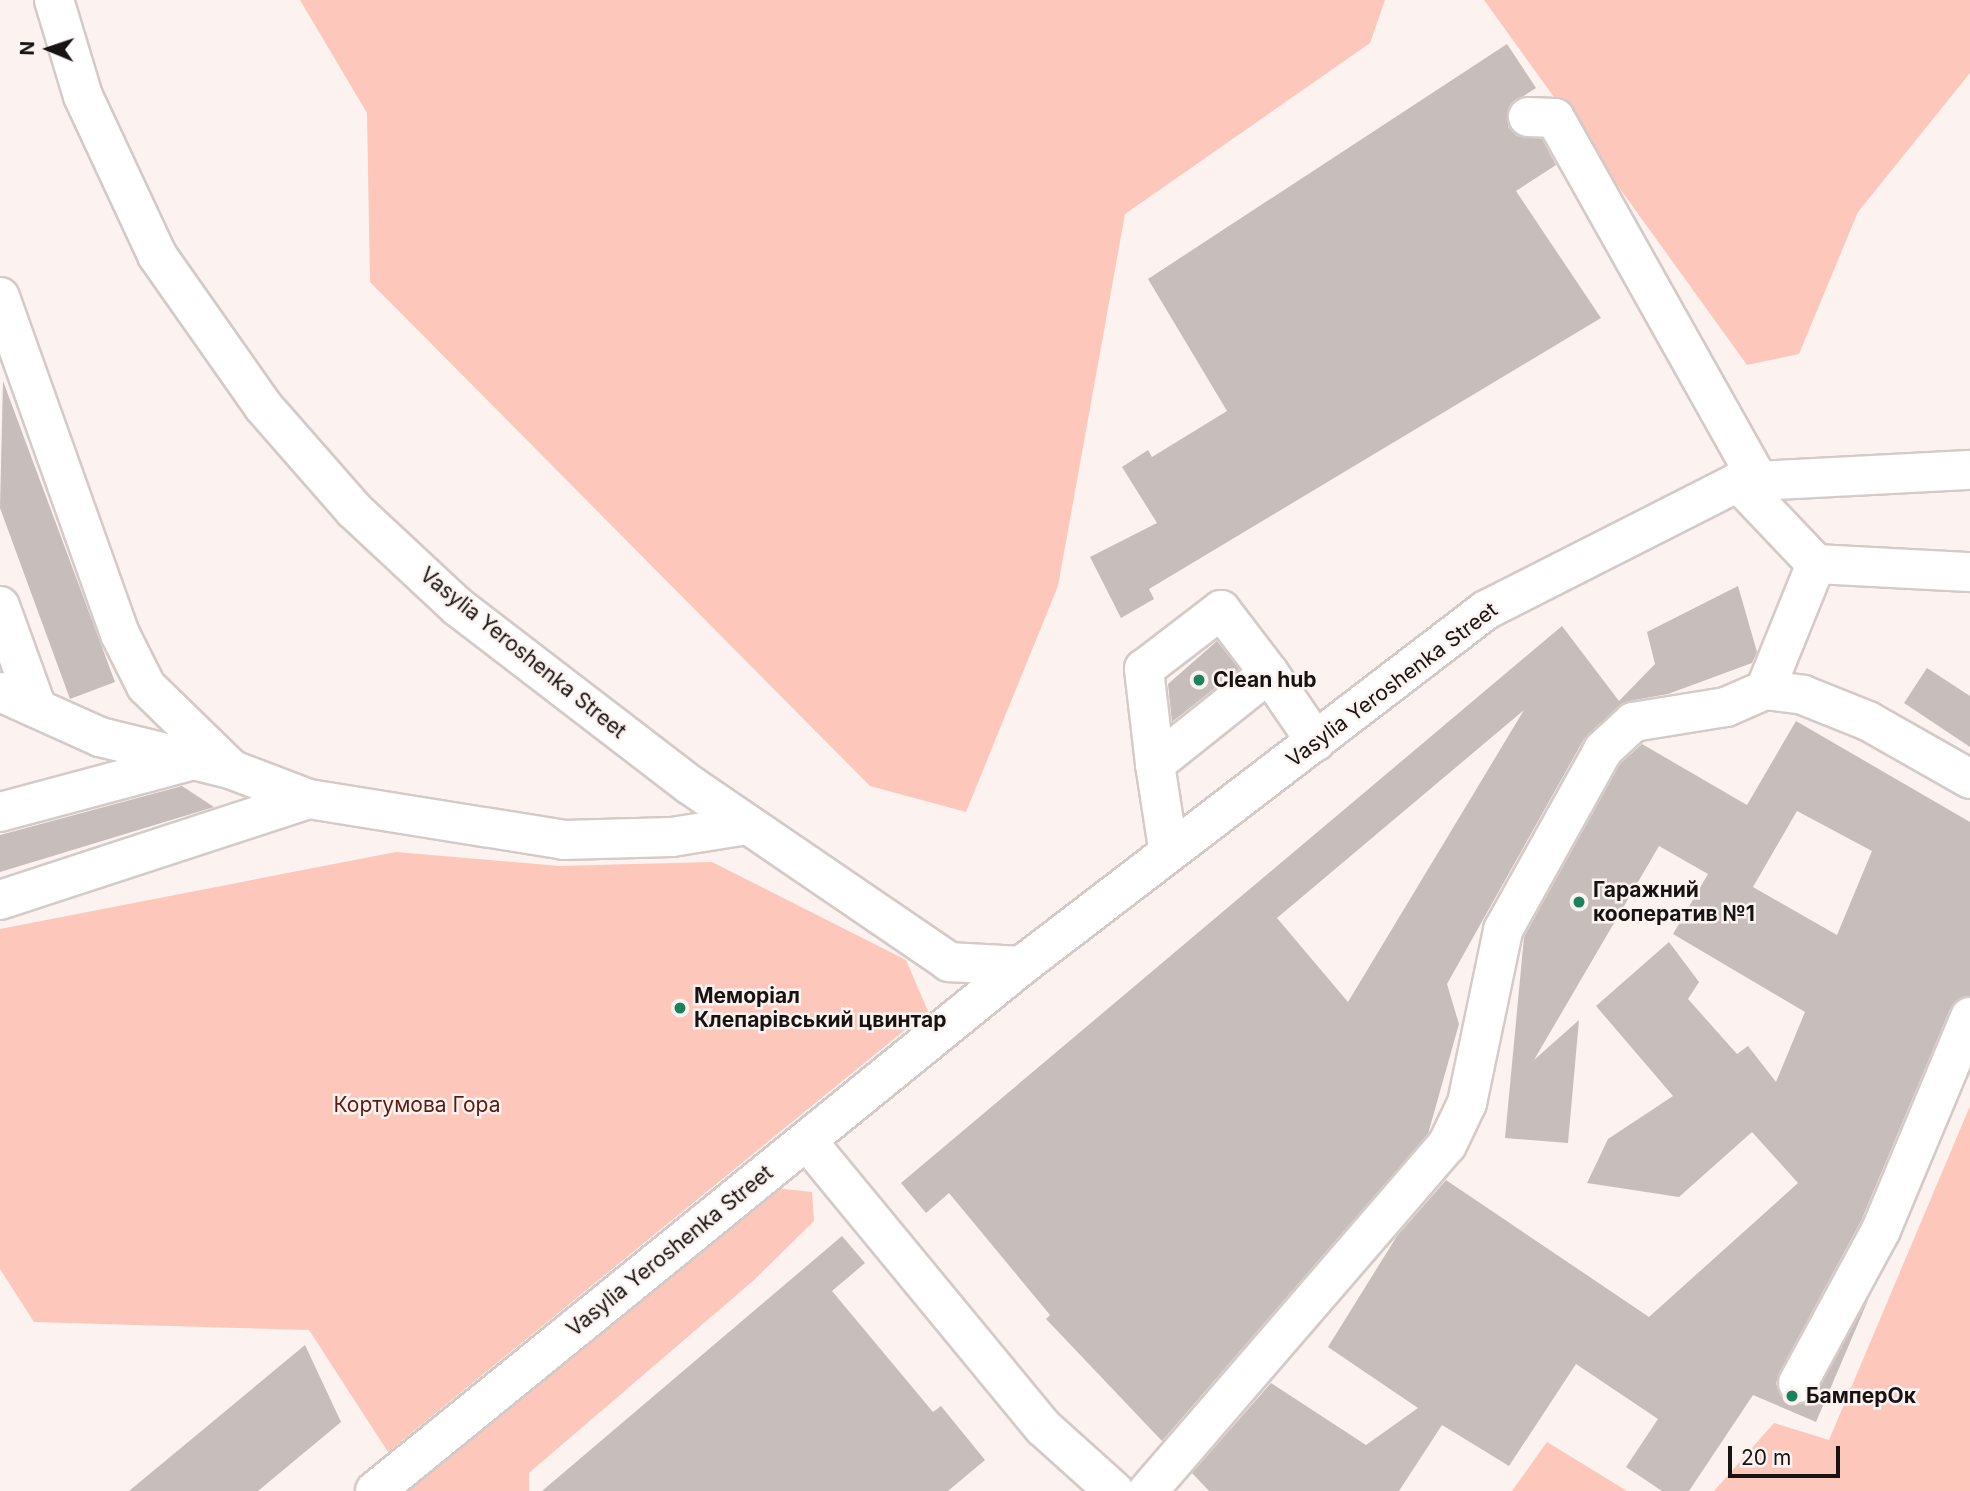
<!DOCTYPE html>
<html>
<head>
<meta charset="utf-8">
<style>
  body { margin:0 }
  #map { position:relative; width:1970px; height:1491px; overflow:hidden; background:#fcf2f0; font-family:Inter,sans-serif }
  div>[style] { position:absolute }
  .green>* { inset:0; background:#fdc7bb }
  .building>* { inset:0; background:#c7bebb }
  .roads { filter:drop-shadow(2px 0 #d4cac8) drop-shadow(-2px 0 #d4cac8) drop-shadow(0 2px #d4cac8) drop-shadow(0 -2px #d4cac8) }
  .minor>* { height:38px; margin:-19px; padding:0 19px; transform-origin:19px; border-radius:19px; background:#fff }
  .major>* { height:38px; margin:-19px; padding:0 19px; transform-origin:19px; border-radius:19px; background:#fff }
  .dots>* { width:19px; height:19px; translate:-50% -50%; box-sizing:border-box; border:4px solid #fcf2f0; border-radius:50% }
  span { translate:-50% -50%; white-space:nowrap; text-align:center; line-height:1.15; -webkit-text-stroke:5px #fcf2f0; paint-order:stroke }
  .street-label { font-size:21px; color:#161312 }
  .poi-label { font-size:21px; color:#161312; font-weight:700 }
  .left { translate:0 -50%; text-align:left }
  .park-label { font-size:21px; color:#5b1c0f }
  .north { position:absolute; left:14px; top:14px; width:70px; height:70px; -webkit-text-stroke:5px #fcf2f0; paint-order:stroke; rotate:272deg; font-size:19px; font-weight:700; line-height:28px; text-align:center; color:#161312 }
  .north::after { content:''; display:block; margin:auto; width:24px; height:32px; background:#161312; clip-path:polygon(50% 0,100% 100%,50% 72%,0 100%) }
  .scale { position:absolute; left:1728px; top:1446px; width:112px; height:32px; box-sizing:border-box; border:4px solid #161312; border-top:0; padding-left:9px; font-size:21px; line-height:24px; white-space:nowrap; color:#161312; -webkit-text-stroke:5px #fcf2f0; paint-order:stroke }
</style>
</head>
<body>
<div id="map">
  <div class="green">
    <div style="clip-path:polygon(300px 0,1385px 0,1370px 43px,1125px 214px,1058px 586px,966px 812px,870px 786px,370px 282px,367px 113px)"></div>
    <div style="clip-path:polygon(1484px 0,1970px 0,1970px 73px,1858px 212px,1799px 354px,1747px 365px)"></div>
    <div style="clip-path:polygon(396px 852px,559px 866px,712px 862px,906px 960px,928px 1011px,388px 1452px,309px 1330px,34px 1322px,0 1269px,0 929px)"></div>
    <div style="clip-path:polygon(1970px 1106px,1970px 1491px,1714px 1491px,1774px 1423px,1829px 1440px)"></div>
    <div style="clip-path:polygon(776px 1188px,812px 1192px,814px 1221px,754px 1280px,529px 1473px,529px 1491px,405px 1491px)"></div>
    <div style="clip-path:polygon(1547px 1442px,1627px 1491px,1512px 1491px)"></div>
  </div>
  <div class="building">
    <div style="clip-path:polygon(1507px 44px,1536px 88px,1510px 105px,1508px 127px,1517px 136px,1542px 139px,1556px 165px,1516px 191px,1601px 318px,1149px 589px,1154px 599px,1121px 618px,1090px 557px,1157px 523px,1122px 467px,1148px 450px,1152px 457px,1227px 411px,1148px 279px)"></div>
    <div style="clip-path:polygon(3px 381px,115px 682px,70px 699px,0 508px)"></div>
    <div style="clip-path:polygon(evenodd,1738px 586px,1757px 652px,1752px 663px,1668px 694px,1629px 701px,1584px 739px,1447px 984px,1459px 1024px,1428px 1134px,1162px 1441px,1046px 1319px,1050px 1315px,949px 1193px,926px 1213px,901px 1183px,1562px 626px,1619px 701px,1655px 664px,1647px 632px,1738px 586px,1524px 710px,1348px 1002px,1277px 918px,1524px 710px)"></div>
    <div style="clip-path:polygon(1217px 641px,1239px 669px,1172px 722px,1168px 684px)"></div>
    <div style="clip-path:polygon(1927px 668px,1970px 696px,1970px 747px,1904px 703px)"></div>
    <div style="clip-path:polygon(evenodd,1796px 721px,1970px 822px,1970px 996px,1950px 1009px,1861px 1221px,1779px 1373px,1776px 1384px,1787px 1402px,1810px 1401px,1869px 1298px,1816px 1422px,1753px 1395px,1689px 1491px,1662px 1491px,1626px 1467px,1658px 1419px,1576px 1364px,1509px 1466px,1442px 1425px,1399px 1491px,1209px 1491px,1192px 1473px,1271px 1383px,1366px 1445px,1418px 1408px,1328px 1347px,1397px 1236px,1446px 1180px,1649px 1317px,1798px 1183px,1752px 1132px,1679px 1197px,1587px 1183px,1608px 1139px,1673px 1096px,1596px 1006px,1669px 942px,1699px 982px,1688px 999px,1737px 1054px,1748px 1046px,1776px 1082px,1805px 1012px,1673px 934px,1708px 874px,1659px 846px,1534px 1060px,1579px 1020px,1568px 1143px,1505px 1138px,1524px 937px,1620px 764px,1642px 744px,1747px 805px,1796px 721px,1797px 811px,1872px 851px,1837px 935px,1753px 887px,1797px 811px)"></div>
    <div style="clip-path:polygon(182px 786px,214px 807px,0 872px,0 835px)"></div>
    <div style="clip-path:polygon(842px 1236px,865px 1263px,832px 1291px,933px 1412px,941px 1406px,985px 1460px,948px 1491px,542px 1491px)"></div>
    <div style="clip-path:polygon(305px 1345px,341px 1422px,258px 1491px,129px 1491px)"></div>
  </div>
  <div class="roads">
    <div class="minor">
      <div style="left:1528px;top:117px;width:27px;rotate:2deg"></div>
      <div style="left:1555px;top:118px;width:415px;rotate:60.7deg"></div>
      <div style="left:0;top:297px;width:358px;rotate:70.4deg"></div>
      <div style="left:120px;top:634px;width:58px;rotate:63.4deg"></div>
      <div style="left:146px;top:686px;width:117px;rotate:44.3deg"></div>
      <div style="left:1738px;top:482px;width:113px;rotate:46.4deg"></div>
      <div style="left:1816px;top:564px;width:154px;rotate:3deg"></div>
      <div style="left:0;top:606px;width:109px;rotate:70.1deg"></div>
      <div style="left:1765px;top:690px;width:38px;rotate:7deg"></div>
      <div style="left:1803px;top:695px;width:70px;rotate:21.8deg"></div>
      <div style="left:1868px;top:721px;width:117px;rotate:29.6deg"></div>
      <div style="left:0;top:692px;width:110px;rotate:24.2deg"></div>
      <div style="left:100px;top:737px;width:134px;rotate:13.8deg"></div>
      <div style="left:230px;top:769px;width:85px;rotate:20.8deg"></div>
      <div style="left:309px;top:799px;width:258px;rotate:9.1deg"></div>
      <div style="left:564px;top:840px;width:108px;rotate:-1.6deg"></div>
      <div style="left:672px;top:837px;width:76px;rotate:-9.1deg"></div>
      <div style="left:1155px;top:764px;width:96px;rotate:-96.6deg"></div>
      <div style="left:1144px;top:669px;width:97px;rotate:-37.5deg"></div>
      <div style="left:1221px;top:610px;width:79px;rotate:52.7deg"></div>
      <div style="left:0;top:812px;width:198px;rotate:-15deg"></div>
      <div style="left:1168px;top:848px;width:85px;rotate:-98.8deg"></div>
      <div style="left:1155px;top:764px;width:146px;rotate:-38.6deg"></div>
      <div style="left:1269px;top:673px;width:83px;rotate:55.7deg"></div>
      <div style="left:0;top:900px;width:325px;rotate:-18.1deg"></div>
      <div style="left:807px;top:1141px;width:372px;rotate:50.5deg"></div>
      <div style="left:1044px;top:1428px;width:94px;rotate:42deg"></div>
      <div style="left:1798px;top:1383px;width:174px;rotate:-61.5deg"></div>
      <div style="left:1881px;top:1230px;width:231px;rotate:-67.3deg"></div>
      <div style="left:375px;top:1491px;width:832px;rotate:-39.1deg"></div>
      <div style="left:1148px;top:1491px;width:457px;rotate:-49.2deg"></div>
      <div style="left:1447px;top:1145px;width:47px;rotate:-64.5deg"></div>
      <div style="left:1467px;top:1103px;width:177px;rotate:-78.2deg"></div>
      <div style="left:1503px;top:930px;width:206px;rotate:-60.9deg"></div>
      <div style="left:1603px;top:750px;width:41px;rotate:-43deg"></div>
      <div style="left:1633px;top:722px;width:94px;rotate:-9.2deg"></div>
      <div style="left:1726px;top:707px;width:43px;rotate:-23.6deg"></div>
      <div style="left:1765px;top:690px;width:136px;rotate:-68deg"></div>
    </div>
    <div class="major">
      <div style="left:54px;top:0;width:100px;rotate:73.2deg"></div>
      <div style="left:83px;top:96px;width:175px;rotate:65deg"></div>
      <div style="left:157px;top:255px;width:184px;rotate:54.9deg"></div>
      <div style="left:263px;top:406px;width:138px;rotate:48.8deg"></div>
      <div style="left:354px;top:510px;width:142px;rotate:43deg"></div>
      <div style="left:458px;top:607px;width:292px;rotate:37.5deg"></div>
      <div style="left:690px;top:785px;width:314px;rotate:34.3deg"></div>
      <div style="left:949px;top:962px;width:72px;rotate:3.2deg"></div>
      <div style="left:1021px;top:966px;width:586px;rotate:-37.44deg"></div>
      <div style="left:1486px;top:610px;width:283px;rotate:-26.9deg"></div>
      <div style="left:1738px;top:482px;width:232px;rotate:-3deg"></div>
    </div>
  </div>
  <div class="dots">
    <div style="left:1199px;top:680px;background:#1a825d"></div>
    <div style="left:1579px;top:902px;background:#1a825d"></div>
    <div style="left:680px;top:1008px;background:#1a825d"></div>
    <div style="left:1792px;top:1396px;background:#1a825d"></div>
  </div>
  <div class="street-label">
    <span style="left:523px;top:653px;rotate:39deg">Vasylia Yeroshenka Street</span>
    <span style="left:1392px;top:685px;rotate:-37deg">Vasylia Yeroshenka Street</span>
    <span style="left:670px;top:1251px;rotate:-39deg">Vasylia Yeroshenka Street</span>
  </div>
  <div class="poi-label">
    <span class="left" style="left:1213px;top:680px">Clean hub</span>
    <span class="left" style="left:1593px;top:902px">Гаражний<br>кооператив №1</span>
    <span class="left" style="left:694px;top:1008px">Меморіал<br>Клепарівський цвинтар</span>
    <span class="left" style="left:1806px;top:1396px">БамперОк</span>
  </div>
  <div class="park-label">
    <span style="left:417px;top:1105px">Кортумова Гора</span>
  </div>
  <div class="north">N</div>
  <div class="scale">20 m</div>
</div>
</body>
</html>
